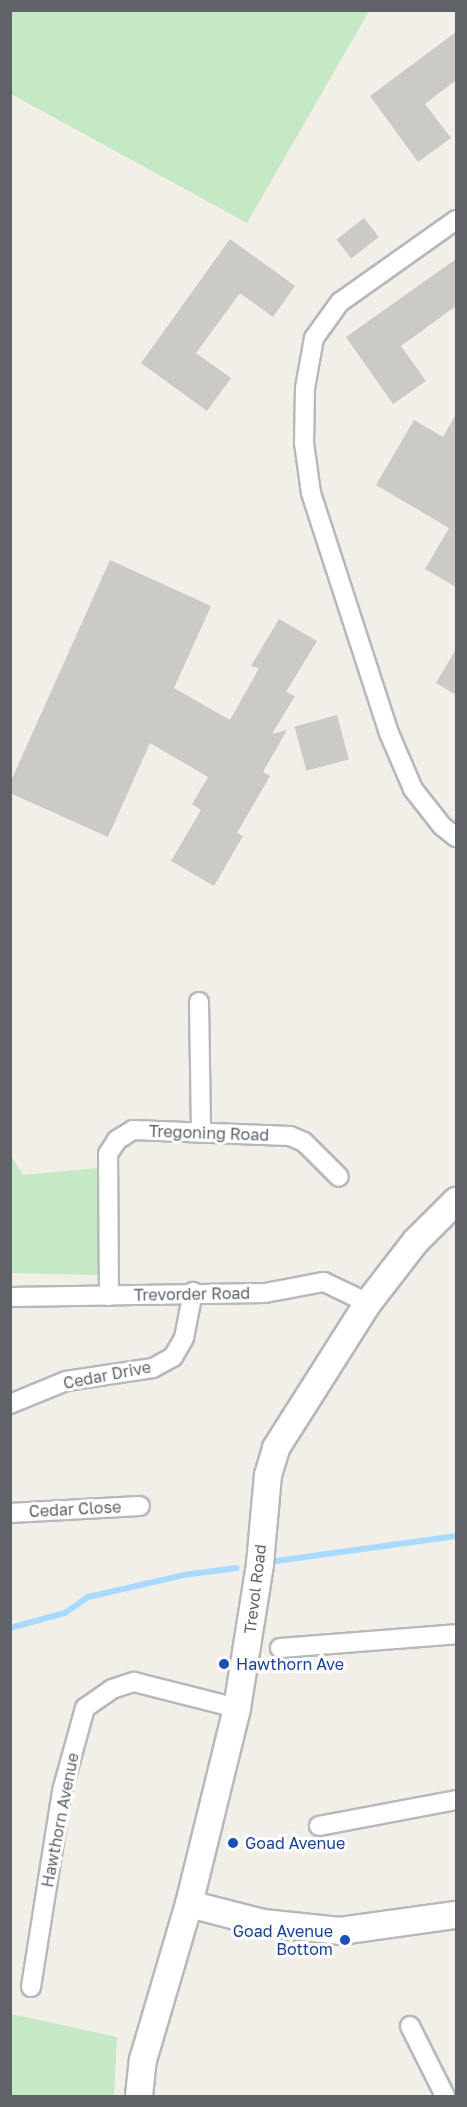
<!DOCTYPE html>
<html>
<head>
<meta charset="utf-8">
<style>
  body { margin:0 }
  #map { position:relative; width:467px; height:2107px; overflow:hidden; background:#f1efe8; font-family:"Golos Text",sans-serif }
  div>[style] { position:absolute }
  .green>* { inset:0; background:#c5e8c5 }
  .stream>* { height:6px; margin:-3px; padding:0 3px; transform-origin:3px; border-radius:3px; background:#aadaff }
  .building>* { inset:0; background:#cccac5; transform-origin:0 0 }
  .roads { filter:drop-shadow(2px 0 #b5b8bc) drop-shadow(-2px 0 #b5b8bc) drop-shadow(0 2px #b5b8bc) drop-shadow(0 -2px #b5b8bc) }
  .street>* { height:18px; margin:-9px; padding:0 9px; transform-origin:9px; border-radius:9px; background:#fff }
  .secondary>* { height:26px; margin:-13px; padding:0 13px; transform-origin:13px; border-radius:13px; background:#fff }
  .dots>* { width:16px; height:16px; translate:-50% -50%; box-sizing:border-box; border:3px solid #fff; border-radius:50% }
  span { translate:-50% -50%; white-space:nowrap; text-align:center; line-height:1.15; -webkit-text-stroke:6px #fff; paint-order:stroke }
  .street-label { font-size:16px; color:#5f6368 }
  .transit-label { font-size:16px; color:#164399 }
  .left { translate:0 -50%; text-align:left }
  .right { translate:-100% -50%; text-align:right }
  .frame { position:absolute; inset:0; border:12px solid #5f6368; pointer-events:none }
</style>
</head>
<body>
<div id="map">
  <div class="green">
    <div style="clip-path:polygon(10px 11px,11px 10px,369px 11px,247px 223px,11px 94px)"></div>
    <div style="clip-path:polygon(10px 1154px,23px 1175px,98px 1168px,98px 1275px,11px 1273px)"></div>
    <div style="clip-path:polygon(11px 2014px,117px 2037px,114px 2096px,11px 2096px)"></div>
  </div>
  <div class="stream">
    <div style="left:276px;top:1561px;width:182px;rotate:-7.9deg"></div>
    <div style="left:10px;top:1628px;width:57px;rotate:-15.3deg"></div>
    <div style="left:65px;top:1613px;width:28px;rotate:-35deg"></div>
    <div style="left:88px;top:1597px;width:98px;rotate:-12.9deg"></div>
    <div style="left:184px;top:1575px;width:53px;rotate:-7.5deg"></div>
  </div>
  <div class="building">
    <div style="clip-path:polygon(456px 32px,456px 80px,425px 104px,451px 138px,418px 162px,370px 96px)"></div>
    <div style="left:364px;top:218px;width:24px;height:35px;rotate:52deg"></div>
    <div style="clip-path:polygon(230px 239px,295px 286px,273px 317px,240px 293px,196px 353px,231px 378px,207px 411px,141px 363px)"></div>
    <div style="clip-path:polygon(456px 259px,456px 306px,401px 346px,426px 381px,393px 404px,346px 337px)"></div>
    <div style="clip-path:polygon(456px 414px,456px 587px,425px 569px,449px 528px,376px 485px,414px 420px,443px 437px)"></div>
    <div style="clip-path:polygon(110px 560px,211px 606px,174px 688px,230px 720px,259px 668px,251px 666px,279px 619px,317px 641px,286px 692px,295px 696px,272px 734px,287px 730px,263px 772px,270px 776px,237px 833px,243px 836px,214px 886px,171px 861px,201px 810px,192px 804px,208px 777px,150px 743px,108px 837px,10px 793px,10px 783px)"></div>
    <div style="clip-path:polygon(456px 649px,456px 695px,436px 683px)"></div>
    <div style="left:337px;top:715px;width:46px;height:44px;rotate:75deg"></div>
  </div>
  <div class="roads">
    <div class="street">
      <div style="left:456px;top:220px;width:142px;rotate:144.7deg"></div>
      <div style="left:340px;top:302px;width:44px;rotate:125.8deg"></div>
      <div style="left:314px;top:338px;width:51px;rotate:100.2deg"></div>
      <div style="left:305px;top:388px;width:55px;rotate:91deg"></div>
      <div style="left:304px;top:443px;width:50px;rotate:82deg"></div>
      <div style="left:311px;top:493px;width:252px;rotate:72deg"></div>
      <div style="left:389px;top:733px;width:61px;rotate:66.8deg"></div>
      <div style="left:413px;top:789px;width:47px;rotate:51.9deg"></div>
      <div style="left:442px;top:826px;width:18px;rotate:38deg"></div>
      <div style="left:199px;top:1002px;width:130px;rotate:89.1deg"></div>
      <div style="left:109px;top:1296px;width:142px;rotate:-90.4deg"></div>
      <div style="left:108px;top:1154px;width:17px;rotate:-57deg"></div>
      <div style="left:117px;top:1140px;width:19px;rotate:-32deg"></div>
      <div style="left:133px;top:1130px;width:157px;rotate:2.2deg"></div>
      <div style="left:290px;top:1136px;width:15px;rotate:23deg"></div>
      <div style="left:304px;top:1142px;width:49px;rotate:45deg"></div>
      <div style="left:10px;top:1297px;width:255px;rotate:-0.9deg"></div>
      <div style="left:265px;top:1293px;width:60px;rotate:-10.6deg"></div>
      <div style="left:324px;top:1282px;width:49px;rotate:25.5deg"></div>
      <div style="left:10px;top:1404px;width:61px;rotate:-22.3deg"></div>
      <div style="left:66px;top:1381px;width:88px;rotate:-8.5deg"></div>
      <div style="left:153px;top:1368px;width:23px;rotate:-29deg"></div>
      <div style="left:173px;top:1357px;width:22px;rotate:-60deg"></div>
      <div style="left:184px;top:1338px;width:47px;rotate:-78.9deg"></div>
      <div style="left:10px;top:1513px;width:130px;rotate:-3.1deg"></div>
      <div style="left:280px;top:1648px;width:177px;rotate:-4.5deg"></div>
      <div style="left:319px;top:1826px;width:139px;rotate:-10.7deg"></div>
      <div style="left:31px;top:1987px;width:198px;rotate:-81deg"></div>
      <div style="left:62px;top:1791px;width:86px;rotate:-74.5deg"></div>
      <div style="left:85px;top:1708px;width:33px;rotate:-35deg"></div>
      <div style="left:112px;top:1689px;width:23px;rotate:-18deg"></div>
      <div style="left:134px;top:1682px;width:106px;rotate:14.2deg"></div>
      <div style="left:410px;top:2026px;width:78px;rotate:63.4deg"></div>
    </div>
    <div class="secondary">
      <div style="left:189px;top:1904px;width:76px;rotate:14.4deg"></div>
      <div style="left:263px;top:1923px;width:77px;rotate:5.9deg"></div>
      <div style="left:340px;top:1931px;width:117px;rotate:-7.9deg"></div>
      <div style="left:139px;top:2096px;width:36px;rotate:-84deg"></div>
      <div style="left:143px;top:2060px;width:163px;rotate:-73.6deg"></div>
      <div style="left:189px;top:1904px;width:202px;rotate:-76.2deg"></div>
      <div style="left:237px;top:1708px;width:146px;rotate:-80.9deg"></div>
      <div style="left:260px;top:1564px;width:89px;rotate:-84.9deg"></div>
      <div style="left:268px;top:1475px;width:28px;rotate:-73deg"></div>
      <div style="left:276px;top:1448px;width:172px;rotate:-57.6deg"></div>
      <div style="left:368px;top:1303px;width:78px;rotate:-52.3deg"></div>
      <div style="left:416px;top:1241px;width:57px;rotate:-45deg"></div>
    </div>
  </div>
  <div class="dots">
    <div style="left:224px;top:1664px;background:#1a4fb4"></div>
    <div style="left:233px;top:1843px;background:#1a4fb4"></div>
    <div style="left:345px;top:1940px;background:#1a4fb4"></div>
  </div>
  <div class="street-label">
    <span style="left:209px;top:1133px;rotate:2deg">Tregoning Road</span>
    <span style="left:192px;top:1294px;rotate:-1deg">Trevorder Road</span>
    <span style="left:107px;top:1375px;rotate:-11deg">Cedar Drive</span>
    <span style="left:75px;top:1509px;rotate:-3deg">Cedar Close</span>
    <span style="left:255px;top:1589px;rotate:-83deg">Trevol Road</span>
    <span style="left:60px;top:1820px;rotate:-79deg">Hawthorn Avenue</span>
  </div>
  <div class="transit-label">
    <span class="left" style="left:236px;top:1664px">Hawthorn Ave</span>
    <span class="left" style="left:245px;top:1843px">Goad Avenue</span>
    <span class="right" style="left:333px;top:1940px">Goad Avenue<br>Bottom</span>
  </div>
  <div class="frame"></div>
</div>
</body>
</html>
